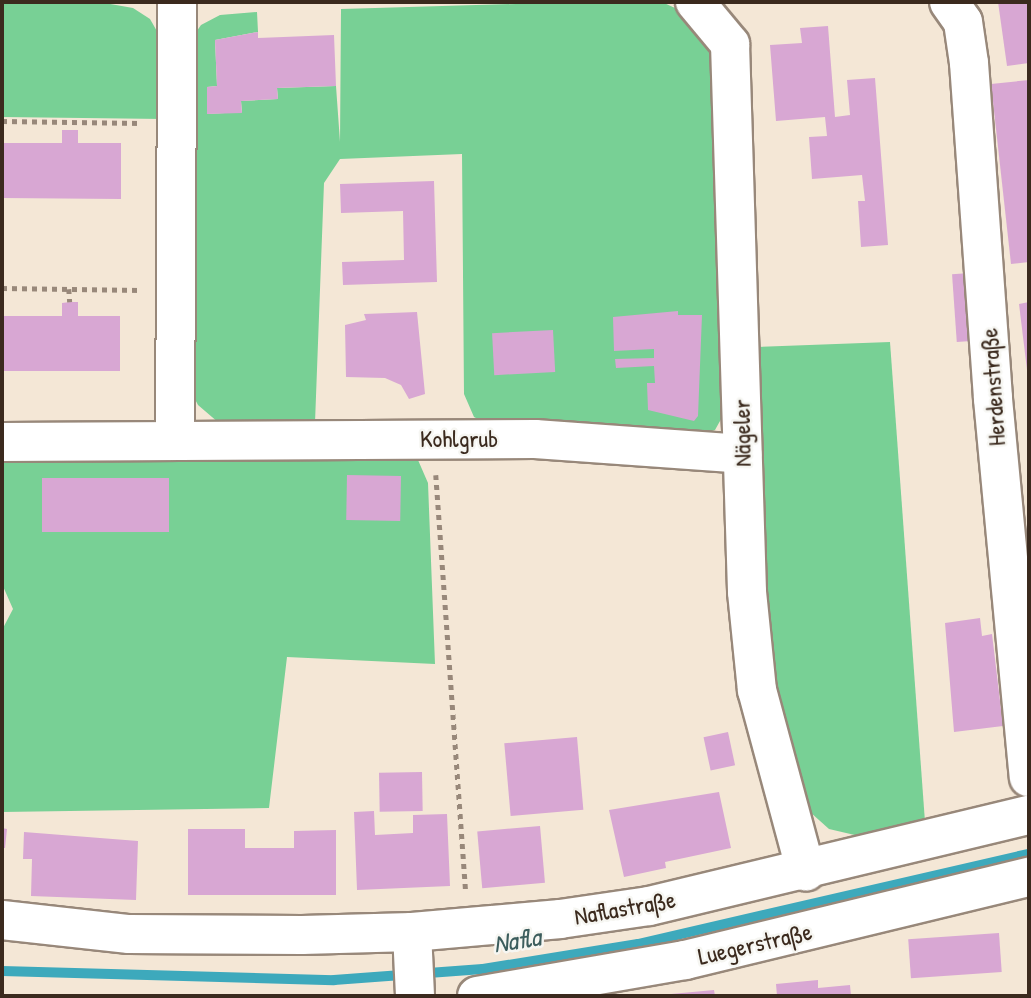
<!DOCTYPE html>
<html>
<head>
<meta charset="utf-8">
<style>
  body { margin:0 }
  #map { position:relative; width:1031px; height:998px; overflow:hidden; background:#f4e7d6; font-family:"Patrick Hand",sans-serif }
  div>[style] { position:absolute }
  .green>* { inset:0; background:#78d095 }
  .stream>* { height:10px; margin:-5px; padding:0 5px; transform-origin:5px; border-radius:5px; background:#3da9bc }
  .building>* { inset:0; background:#d8a7d3; transform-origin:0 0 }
  .path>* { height:4.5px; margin-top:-2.25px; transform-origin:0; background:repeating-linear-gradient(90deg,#98887a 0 5px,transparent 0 10px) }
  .roads { filter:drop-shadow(2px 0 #98887a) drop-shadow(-2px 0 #98887a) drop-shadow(0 2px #98887a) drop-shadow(0 -2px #98887a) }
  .minor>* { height:38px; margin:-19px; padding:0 19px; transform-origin:19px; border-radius:19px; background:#fff }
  span { translate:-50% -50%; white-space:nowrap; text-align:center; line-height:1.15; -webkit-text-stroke:5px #f6f6f2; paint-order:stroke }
  .street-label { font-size:24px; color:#3b2a1e }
  .water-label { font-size:26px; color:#3c5d5d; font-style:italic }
  .frame { position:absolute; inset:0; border:4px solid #3b2a1e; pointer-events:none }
</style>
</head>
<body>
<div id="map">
  <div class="green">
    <div style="clip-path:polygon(2px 2px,99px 2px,133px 8px,150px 19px,162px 40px,163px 119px,2px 117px)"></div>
    <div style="clip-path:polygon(581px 2px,662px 2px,690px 15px,715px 58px,725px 412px,715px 430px,695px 436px,492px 426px,474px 417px,464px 394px,462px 154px,340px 159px,324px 183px,315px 423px,219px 423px,198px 405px,186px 382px,190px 41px,201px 25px,220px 15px,257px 12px,258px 32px,215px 40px,217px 86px,207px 87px,208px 114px,242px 112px,241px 101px,278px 99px,277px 88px,336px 86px,340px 142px,341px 9px)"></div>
    <div style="clip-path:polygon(890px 342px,925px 822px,859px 836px,829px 829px,810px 812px,767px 679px,756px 347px)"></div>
    <div style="clip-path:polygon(398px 453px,418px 460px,428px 483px,435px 664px,287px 657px,269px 808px,2px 812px,2px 630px,13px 609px,2px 584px,2px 454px)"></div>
  </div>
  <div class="stream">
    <div style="left:2px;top:971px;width:332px;rotate:1.6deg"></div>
    <div style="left:334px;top:980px;width:149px;rotate:-4.2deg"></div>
    <div style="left:483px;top:969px;width:157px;rotate:-9.2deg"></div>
    <div style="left:638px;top:944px;width:401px;rotate:-13deg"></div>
  </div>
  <div class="building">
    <div style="clip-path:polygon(998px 2px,1029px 2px,1029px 63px,1007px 66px)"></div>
    <div style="clip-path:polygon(828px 26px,835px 117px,850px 115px,847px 80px,875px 78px,888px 245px,861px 247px,858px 201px,865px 201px,862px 175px,812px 179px,809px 137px,827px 136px,825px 117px,776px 121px,770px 45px,802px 43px,800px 28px)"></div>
    <div style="clip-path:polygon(258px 32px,258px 38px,334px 35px,336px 86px,277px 88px,278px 99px,241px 101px,242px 113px,207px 114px,207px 87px,217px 86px,215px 40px)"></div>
    <div style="clip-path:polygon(1029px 80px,1029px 262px,1011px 264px,991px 84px)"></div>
    <div style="clip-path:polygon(62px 130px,78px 130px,78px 143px,121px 143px,121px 199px,2px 198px,2px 143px,62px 143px)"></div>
    <div style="clip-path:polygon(434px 181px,437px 282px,343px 285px,342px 262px,404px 260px,403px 211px,341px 213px,340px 184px)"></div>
    <div style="left:970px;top:273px;width:68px;height:18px;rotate:86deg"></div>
    <div style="clip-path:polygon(70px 302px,78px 302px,78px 316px,120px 316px,120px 371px,2px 371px,2px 316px,62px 316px,62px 303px)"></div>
    <div style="clip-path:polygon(1029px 302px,1029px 378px,1028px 378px,1019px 304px)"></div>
    <div style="clip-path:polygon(678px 311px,678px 315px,702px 315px,698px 416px,694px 421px,648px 410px,647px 383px,655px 383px,654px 366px,616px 368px,615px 359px,654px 358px,654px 349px,614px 351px,613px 317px)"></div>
    <div style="clip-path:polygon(417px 312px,425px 394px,409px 399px,401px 385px,385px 378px,346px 377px,345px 325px,366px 320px,364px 314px)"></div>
    <div style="left:553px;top:330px;width:42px;height:61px;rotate:87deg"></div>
    <div style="left:347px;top:475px;width:54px;height:45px;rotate:1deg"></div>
    <div style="left:169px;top:478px;width:54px;height:127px;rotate:90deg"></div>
    <div style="clip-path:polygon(980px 618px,982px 636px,992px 634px,1003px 726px,954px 732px,945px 623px)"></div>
    <div style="left:728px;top:732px;width:34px;height:25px;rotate:78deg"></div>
    <div style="left:577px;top:737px;width:73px;height:73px;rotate:85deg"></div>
    <div style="left:422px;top:772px;width:39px;height:43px;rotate:89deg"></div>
    <div style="clip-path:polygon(719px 792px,731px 848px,665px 862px,666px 868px,624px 877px,609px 810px)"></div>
    <div style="clip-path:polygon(374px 811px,375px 835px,413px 833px,413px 815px,447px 814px,450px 886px,357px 890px,354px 812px)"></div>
    <div style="left:540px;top:826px;width:57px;height:63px;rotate:85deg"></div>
    <div style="clip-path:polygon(2px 828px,7px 829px,5px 848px,2px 848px)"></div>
    <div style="clip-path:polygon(188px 829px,245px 829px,245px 848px,294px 848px,294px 831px,336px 830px,336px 895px,188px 895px)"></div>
    <div style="clip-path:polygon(24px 832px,138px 841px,136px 900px,31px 896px,32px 859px,23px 859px)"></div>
    <div style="left:999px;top:933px;width:39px;height:91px;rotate:86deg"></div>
    <div style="clip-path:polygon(818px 980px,818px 988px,850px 985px,851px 996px,777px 996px,776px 984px)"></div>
    <div style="clip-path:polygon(714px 990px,715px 996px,672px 996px,671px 994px)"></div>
  </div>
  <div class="path">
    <div style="left:2px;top:121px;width:139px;rotate:0.8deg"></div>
    <div style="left:2px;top:288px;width:139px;rotate:0.8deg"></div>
    <div style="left:69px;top:289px;width:13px;rotate:86deg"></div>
    <div style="left:436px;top:475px;width:418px;rotate:85.9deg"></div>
  </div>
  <div class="roads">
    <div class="minor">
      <div style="left:695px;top:2px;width:55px;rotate:50.2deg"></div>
      <div style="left:730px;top:44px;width:548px;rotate:88.22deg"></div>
      <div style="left:747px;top:592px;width:99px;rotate:84.2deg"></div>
      <div style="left:757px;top:690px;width:188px;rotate:74.9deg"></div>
      <div style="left:949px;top:2px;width:24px;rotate:55deg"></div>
      <div style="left:963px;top:22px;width:41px;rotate:81.7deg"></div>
      <div style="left:969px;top:63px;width:337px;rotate:85.9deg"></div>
      <div style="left:993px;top:399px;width:380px;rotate:84.6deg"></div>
      <div style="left:175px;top:439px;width:437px;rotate:-89.7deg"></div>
      <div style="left:2px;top:442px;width:533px;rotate:-0.32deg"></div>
      <div style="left:535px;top:439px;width:208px;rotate:4.1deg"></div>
      <div style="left:2px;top:920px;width:128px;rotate:6.3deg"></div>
      <div style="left:129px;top:934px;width:173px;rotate:0.3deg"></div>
      <div style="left:302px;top:935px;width:110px;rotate:-1.6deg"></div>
      <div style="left:412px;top:932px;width:149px;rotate:-5deg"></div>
      <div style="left:560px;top:919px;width:90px;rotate:-8.3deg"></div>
      <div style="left:649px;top:906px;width:391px;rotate:-13.5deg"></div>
      <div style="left:412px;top:932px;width:64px;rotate:87.3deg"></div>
      <div style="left:477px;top:996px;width:211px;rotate:-9.8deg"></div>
      <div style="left:685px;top:960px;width:354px;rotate:-13.6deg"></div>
    </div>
  </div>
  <div class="street-label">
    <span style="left:993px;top:387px;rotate:-94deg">Herdenstraße</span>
    <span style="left:742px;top:433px;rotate:-91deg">Nägeler</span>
    <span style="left:459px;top:439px">Kohlgrub</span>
    <span style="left:625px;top:908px;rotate:-10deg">Naflastraße</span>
    <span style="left:755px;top:944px;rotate:-13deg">Luegerstraße</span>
  </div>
  <div class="water-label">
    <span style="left:517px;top:940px;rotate:-9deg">Nafla</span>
  </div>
  <div class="frame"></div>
</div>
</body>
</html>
